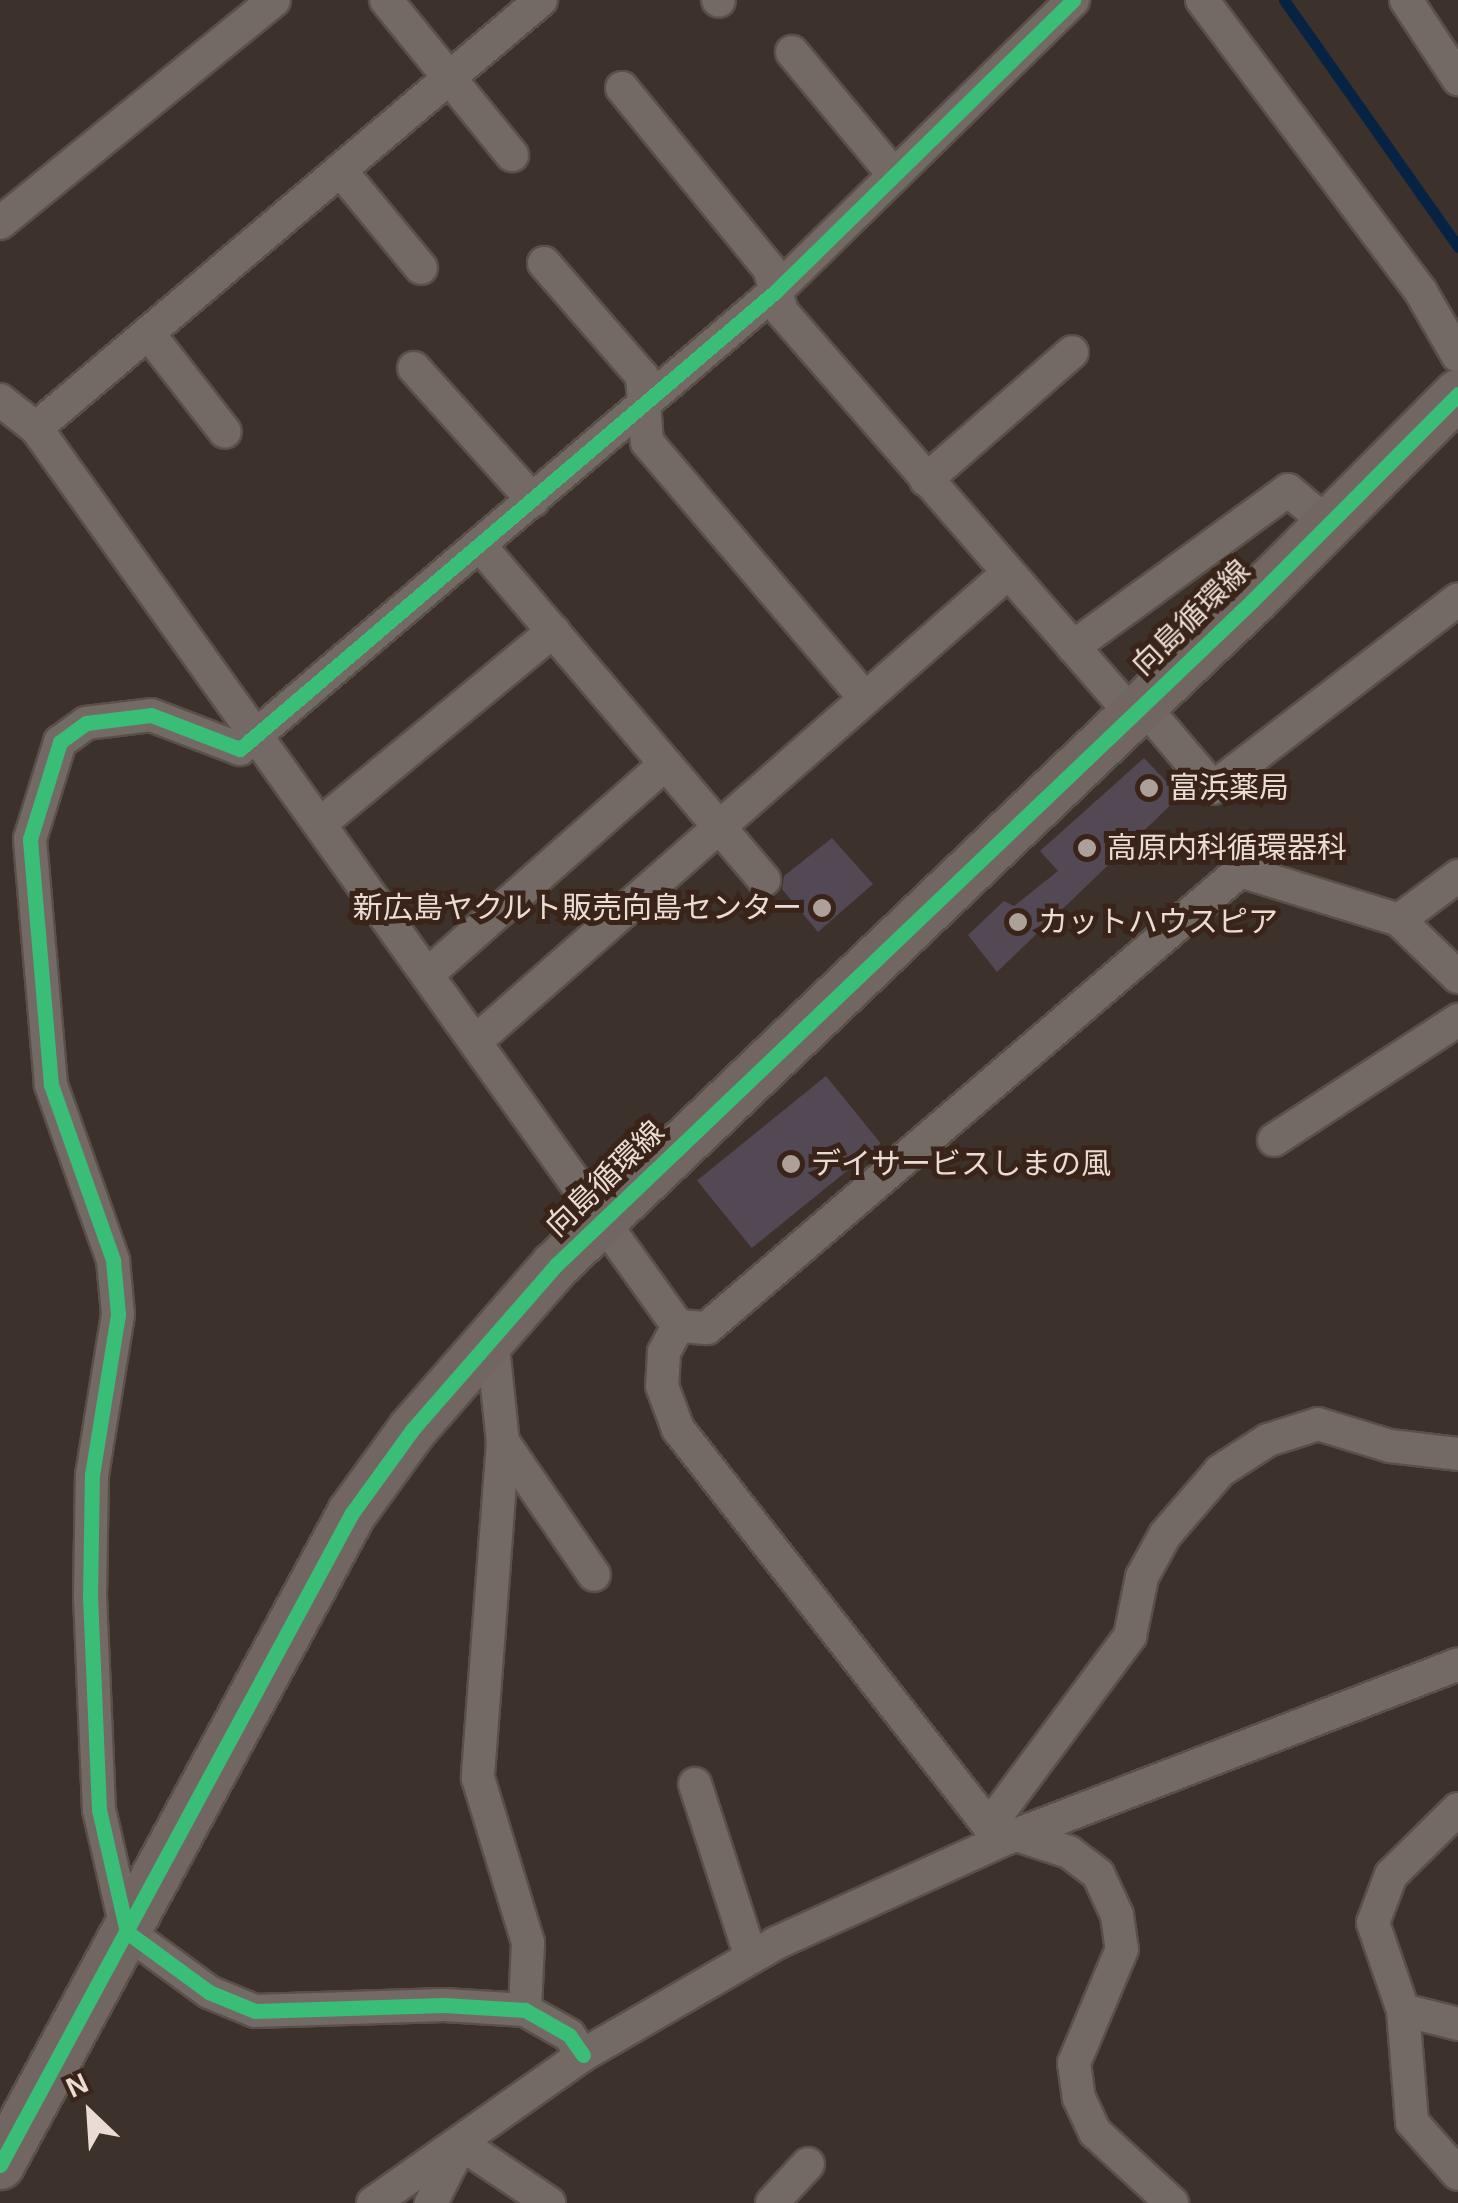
<!DOCTYPE html>
<html>
<head>
<meta charset="utf-8">
<style>
  body { margin:0 }
  #map { position:relative; width:1458px; height:2203px; overflow:hidden; background:#3c312b; font-family:Arial,"Noto Sans JP",sans-serif }
  div>[style] { position:absolute }
  .stream>* { height:11px; margin:-5.5px; padding:0 5.5px; transform-origin:5.5px; border-radius:5.5px; background:#072344 }
  .building>* { inset:0; background:#534955; transform-origin:0 0 }
  .roads { filter:drop-shadow(2px 0 #5a504a) drop-shadow(-2px 0 #5a504a) drop-shadow(0 2px #5a504a) drop-shadow(0 -2px #5a504a) }
  .street>* { height:32px; margin:-16px; padding:0 16px; transform-origin:16px; border-radius:16px; background:#736a66 }
  .secondary>* { height:48px; margin:-24px; padding:0 24px; transform-origin:24px; border-radius:24px; background:#726662 }
  .cycleway>* { height:15px; margin:-7.5px; padding:0 7.5px; transform-origin:7.5px; border-radius:7.5px; background:#3abd76 }
  .dots>* { width:28px; height:28px; translate:-50% -50%; box-sizing:border-box; border:5px solid #3a241a; border-radius:50% }
  span { translate:-50% -50%; white-space:nowrap; text-align:center; line-height:1.15; -webkit-text-stroke:10px #3a241a; paint-order:stroke }
  .street-label { font-size:30px; color:#eadbd4 }
  .poi-label { font-size:30px; color:#eadbd4 }
  .left { translate:0 -50%; text-align:left }
  .right { translate:-100% -50%; text-align:right }
  .north { position:absolute; left:40px; top:2063px; width:100px; height:100px; -webkit-text-stroke:8px #3a241a; paint-order:stroke; rotate:335deg; font-size:28px; font-weight:700; line-height:40px; text-align:center; color:#eadbd4 }
  .north::after { content:''; display:block; margin:auto; width:35px; height:45px; background:#eadbd4; clip-path:polygon(50% 0,100% 100%,50% 72%,0 100%) }
</style>
</head>
<body>
<div id="map">
  <div class="stream">
    <div style="left:1284px;top:0;width:302px;rotate:54.8deg"></div>
  </div>
  <div class="building">
    <div style="clip-path:polygon(1144px 758px,1180px 796px,997px 972px,968px 935px,1004px 901px,1014px 906px,1058px 871px,1040px 851px)"></div>
    <div style="clip-path:polygon(832px 838px,873px 884px,818px 932px,782px 889px,784px 876px)"></div>
    <div style="left:826px;top:1076px;width:87px;height:166px;rotate:51deg"></div>
  </div>
  <div class="roads">
    <div class="street">
      <div style="left:386px;top:0;width:200px;rotate:50.9deg"></div>
      <div style="left:718px;top:0;width:1px;rotate:45deg"></div>
      <div style="left:1202px;top:0;width:365px;rotate:53.1deg"></div>
      <div style="left:1421px;top:292px;width:74px;rotate:60deg"></div>
      <div style="left:1406px;top:0;width:95px;rotate:56.6deg"></div>
      <div style="left:792px;top:52px;width:160px;rotate:50.3deg"></div>
      <div style="left:622px;top:88px;width:232px;rotate:50.8deg"></div>
      <div style="left:769px;top:268px;width:46px;rotate:73.5deg"></div>
      <div style="left:782px;top:312px;width:532px;rotate:48.97deg"></div>
      <div style="left:340px;top:170px;width:127px;rotate:50.4deg"></div>
      <div style="left:0;top:223px;width:353px;rotate:-39.1deg"></div>
      <div style="left:544px;top:263px;width:150px;rotate:49.1deg"></div>
      <div style="left:642px;top:376px;width:66px;rotate:85.7deg"></div>
      <div style="left:647px;top:442px;width:335px;rotate:49.6deg"></div>
      <div style="left:148px;top:333px;width:125px;rotate:52.1deg"></div>
      <div style="left:414px;top:368px;width:178px;rotate:48deg"></div>
      <div style="left:0;top:400px;width:46px;rotate:37.9deg"></div>
      <div style="left:36px;top:428px;width:1104px;rotate:54.44deg"></div>
      <div style="left:678px;top:1326px;width:30px;rotate:118deg"></div>
      <div style="left:664px;top:1352px;width:34px;rotate:93deg"></div>
      <div style="left:662px;top:1386px;width:46px;rotate:69.6deg"></div>
      <div style="left:678px;top:1429px;width:504px;rotate:51.93deg"></div>
      <div style="left:989px;top:1826px;width:84px;rotate:18deg"></div>
      <div style="left:1069px;top:1852px;width:36px;rotate:37deg"></div>
      <div style="left:1098px;top:1874px;width:45px;rotate:65.1deg"></div>
      <div style="left:1117px;top:1915px;width:34px;rotate:82deg"></div>
      <div style="left:1122px;top:1949px;width:124px;rotate:112.8deg"></div>
      <div style="left:1074px;top:2063px;width:35px;rotate:82deg"></div>
      <div style="left:1079px;top:2098px;width:38px;rotate:65deg"></div>
      <div style="left:1095px;top:2132px;width:105px;rotate:42.7deg"></div>
      <div style="left:36px;top:428px;width:662px;rotate:-40.28deg"></div>
      <div style="left:926px;top:480px;width:194px;rotate:-41.2deg"></div>
      <div style="left:481px;top:547px;width:437px;rotate:49.6deg"></div>
      <div style="left:1073px;top:647px;width:266px;rotate:-36.1deg"></div>
      <div style="left:1288px;top:490px;width:50px;rotate:40.1deg"></div>
      <div style="left:1141px;top:703px;width:111px;rotate:49.7deg"></div>
      <div style="left:1213px;top:788px;width:309px;rotate:-37.6deg"></div>
      <div style="left:320px;top:824px;width:303px;rotate:-39.6deg"></div>
      <div style="left:1399px;top:920px;width:74px;rotate:-36.7deg"></div>
      <div style="left:428px;top:974px;width:317px;rotate:-41.5deg"></div>
      <div style="left:476px;top:1041px;width:709px;rotate:-41.34deg"></div>
      <div style="left:1274px;top:1140px;width:220px;rotate:-33.1deg"></div>
      <div style="left:678px;top:1326px;width:29px;rotate:4deg"></div>
      <div style="left:707px;top:1328px;width:702px;rotate:-40.61deg"></div>
      <div style="left:1240px;top:871px;width:166px;rotate:17.1deg"></div>
      <div style="left:1399px;top:920px;width:82px;rotate:44deg"></div>
      <div style="left:492px;top:1338px;width:105px;rotate:84deg"></div>
      <div style="left:503px;top:1442px;width:337px;rotate:94.3deg"></div>
      <div style="left:478px;top:1778px;width:172px;rotate:73.1deg"></div>
      <div style="left:528px;top:1943px;width:67px;rotate:92.6deg"></div>
      <div style="left:503px;top:1442px;width:161px;rotate:55.6deg"></div>
      <div style="left:695px;top:1784px;width:182px;rotate:72.1deg"></div>
      <div style="left:1458px;top:1809px;width:94px;rotate:135.4deg"></div>
      <div style="left:1391px;top:1875px;width:51px;rotate:110.6deg"></div>
      <div style="left:1373px;top:1923px;width:92px;rotate:71deg"></div>
      <div style="left:1403px;top:2010px;width:112px;rotate:85.4deg"></div>
      <div style="left:1412px;top:2122px;width:69px;rotate:48.5deg"></div>
      <div style="left:989px;top:1826px;width:237px;rotate:-53.4deg"></div>
      <div style="left:1130px;top:1636px;width:60px;rotate:-78.5deg"></div>
      <div style="left:1142px;top:1577px;width:48px;rotate:-61.3deg"></div>
      <div style="left:1165px;top:1535px;width:84px;rotate:-49.3deg"></div>
      <div style="left:1220px;top:1471px;width:57px;rotate:-32.9deg"></div>
      <div style="left:1268px;top:1440px;width:52px;rotate:-17.7deg"></div>
      <div style="left:1318px;top:1424px;width:75px;rotate:17deg"></div>
      <div style="left:1390px;top:1446px;width:68px;rotate:6.7deg"></div>
      <div style="left:1403px;top:2010px;width:57px;rotate:14.3deg"></div>
      <div style="left:583px;top:2055px;width:24px;rotate:-125deg"></div>
      <div style="left:569px;top:2035px;width:51px;rotate:-150.4deg"></div>
      <div style="left:525px;top:2010px;width:81px;rotate:-176.5deg"></div>
      <div style="left:444px;top:2005px;width:189px;rotate:178.2deg"></div>
      <div style="left:255px;top:2011px;width:50px;rotate:-157.6deg"></div>
      <div style="left:209px;top:1992px;width:102px;rotate:-143.8deg"></div>
      <div style="left:127px;top:1932px;width:125px;rotate:-102.9deg"></div>
      <div style="left:99px;top:1810px;width:212px;rotate:-92.4deg"></div>
      <div style="left:90px;top:1598px;width:123px;rotate:-89.1deg"></div>
      <div style="left:92px;top:1475px;width:163px;rotate:-80.8deg"></div>
      <div style="left:118px;top:1314px;width:54px;rotate:-95.3deg"></div>
      <div style="left:113px;top:1260px;width:186px;rotate:-109.5deg"></div>
      <div style="left:51px;top:1085px;width:247px;rotate:-94.9deg"></div>
      <div style="left:30px;top:839px;width:102px;rotate:-72.8deg"></div>
      <div style="left:60px;top:742px;width:32px;rotate:-36deg"></div>
      <div style="left:86px;top:723px;width:65px;rotate:-7deg"></div>
      <div style="left:151px;top:715px;width:95px;rotate:20.9deg"></div>
      <div style="left:240px;top:749px;width:705px;rotate:-40.51deg"></div>
      <div style="left:776px;top:291px;width:416px;rotate:-44.4deg"></div>
      <div style="left:373px;top:2203px;width:257px;rotate:-35.2deg"></div>
      <div style="left:583px;top:2055px;width:223px;rotate:-30.1deg"></div>
      <div style="left:776px;top:1943px;width:255px;rotate:-24.4deg"></div>
      <div style="left:1008px;top:1838px;width:482px;rotate:-21.1deg"></div>
      <div style="left:431px;top:2203px;width:66px;rotate:-63deg"></div>
      <div style="left:461px;top:2144px;width:106px;rotate:33.8deg"></div>
      <div style="left:772px;top:2203px;width:53px;rotate:-47.3deg"></div>
    </div>
    <div class="secondary">
      <div style="left:0;top:2165px;width:741px;rotate:-61.64deg"></div>
      <div style="left:352px;top:1513px;width:102px;rotate:-54.1deg"></div>
      <div style="left:412px;top:1430px;width:219px;rotate:-48.9deg"></div>
      <div style="left:556px;top:1265px;width:963px;rotate:-43.65deg"></div>
      <div style="left:1253px;top:600px;width:291px;rotate:-45.1deg"></div>
    </div>
  </div>
  <div class="cycleway">
    <div style="left:583px;top:2055px;width:24px;rotate:-125deg"></div>
    <div style="left:569px;top:2035px;width:51px;rotate:-150.4deg"></div>
    <div style="left:525px;top:2010px;width:81px;rotate:-176.5deg"></div>
    <div style="left:444px;top:2005px;width:189px;rotate:178.2deg"></div>
    <div style="left:255px;top:2011px;width:50px;rotate:-157.6deg"></div>
    <div style="left:209px;top:1992px;width:102px;rotate:-143.8deg"></div>
    <div style="left:127px;top:1932px;width:125px;rotate:-102.9deg"></div>
    <div style="left:99px;top:1810px;width:212px;rotate:-92.4deg"></div>
    <div style="left:90px;top:1598px;width:123px;rotate:-89.1deg"></div>
    <div style="left:92px;top:1475px;width:163px;rotate:-80.8deg"></div>
    <div style="left:118px;top:1314px;width:54px;rotate:-95.3deg"></div>
    <div style="left:113px;top:1260px;width:186px;rotate:-109.5deg"></div>
    <div style="left:51px;top:1085px;width:247px;rotate:-94.9deg"></div>
    <div style="left:30px;top:839px;width:102px;rotate:-72.8deg"></div>
    <div style="left:60px;top:742px;width:32px;rotate:-36deg"></div>
    <div style="left:86px;top:723px;width:65px;rotate:-7deg"></div>
    <div style="left:151px;top:715px;width:95px;rotate:20.9deg"></div>
    <div style="left:240px;top:749px;width:705px;rotate:-40.51deg"></div>
    <div style="left:776px;top:291px;width:416px;rotate:-44.4deg"></div>
    <div style="left:0;top:2165px;width:741px;rotate:-61.64deg"></div>
    <div style="left:352px;top:1513px;width:102px;rotate:-54.1deg"></div>
    <div style="left:412px;top:1430px;width:219px;rotate:-48.9deg"></div>
    <div style="left:556px;top:1265px;width:963px;rotate:-43.65deg"></div>
    <div style="left:1253px;top:600px;width:291px;rotate:-45.1deg"></div>
  </div>
  <div class="dots">
    <div style="left:1149px;top:788px;background:#ada099"></div>
    <div style="left:1087px;top:848px;background:#ada099"></div>
    <div style="left:822px;top:908px;background:#ada099"></div>
    <div style="left:1018px;top:922px;background:#ada099"></div>
    <div style="left:791px;top:1164px;background:#ada099"></div>
  </div>
  <div class="street-label">
    <span style="left:1191px;top:618px;rotate:-44deg">向島循環線</span>
    <span style="left:605px;top:1179px;rotate:-44deg">向島循環線</span>
  </div>
  <div class="poi-label">
    <span class="left" style="left:1169px;top:788px">富浜薬局</span>
    <span class="left" style="left:1107px;top:848px">高原内科循環器科</span>
    <span class="right" style="left:802px;top:908px">新広島ヤクルト販売向島センター</span>
    <span class="left" style="left:1038px;top:922px">カットハウスピア</span>
    <span class="left" style="left:811px;top:1164px">デイサービスしまの風</span>
  </div>
  <div class="north">N</div>
</div>
</body>
</html>
